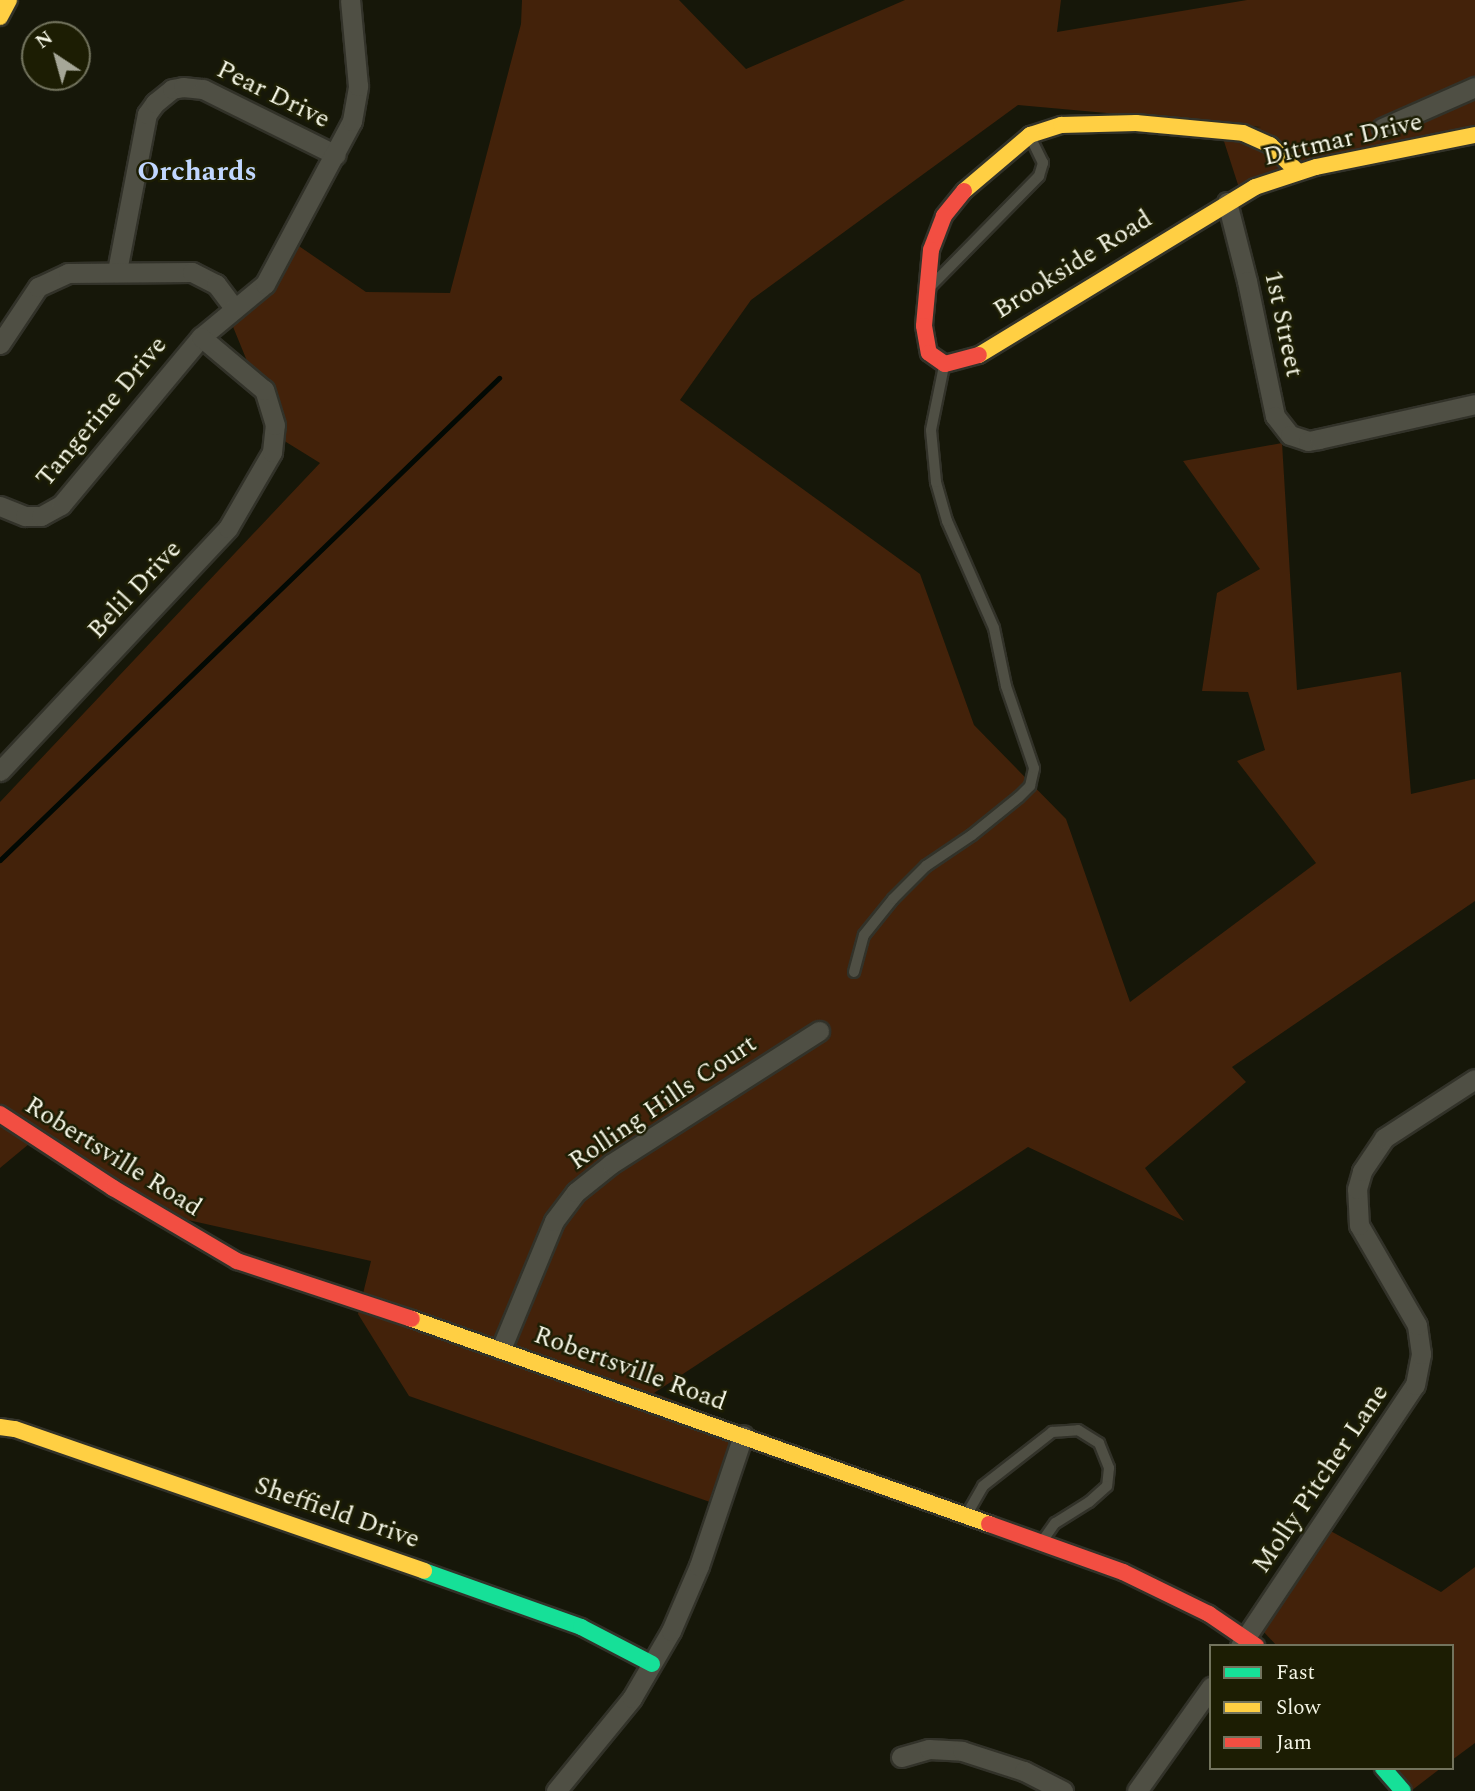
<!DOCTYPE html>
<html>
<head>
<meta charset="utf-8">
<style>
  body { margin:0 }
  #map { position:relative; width:1475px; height:1791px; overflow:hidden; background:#161709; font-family:Spectral,serif }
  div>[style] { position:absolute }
  .green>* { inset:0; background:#43220a }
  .stream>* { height:5px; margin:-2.5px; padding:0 2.5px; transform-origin:2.5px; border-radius:2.5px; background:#020904 }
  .roads { filter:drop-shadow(2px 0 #323229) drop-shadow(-2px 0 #323229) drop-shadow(0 2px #323229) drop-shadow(0 -2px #323229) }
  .lane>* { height:10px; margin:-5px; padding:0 5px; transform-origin:5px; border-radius:5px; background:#4f4f44 }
  .street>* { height:19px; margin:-9.5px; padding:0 9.5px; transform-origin:9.5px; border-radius:9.5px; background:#4f4f44 }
  .fast>* { height:16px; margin:-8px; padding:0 8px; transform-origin:8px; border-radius:8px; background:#16e098 }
  .slow>* { height:16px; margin:-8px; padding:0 8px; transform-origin:8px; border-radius:8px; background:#ffcf43 }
  .jam>* { height:16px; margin:-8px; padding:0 8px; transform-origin:8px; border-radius:8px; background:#f24e42 }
  span { translate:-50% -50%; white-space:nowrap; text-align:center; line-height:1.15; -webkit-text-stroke:5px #1c1d03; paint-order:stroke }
  .street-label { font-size:26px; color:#f4f5e5 }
  .neighbourhood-label { font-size:28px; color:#c1d7ff; font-weight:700 }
  .legend { position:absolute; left:1209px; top:1644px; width:245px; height:126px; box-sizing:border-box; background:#1c1d03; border:2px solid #72735d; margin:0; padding:9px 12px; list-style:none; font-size:21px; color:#f4f5e5 }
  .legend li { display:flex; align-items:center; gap:14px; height:35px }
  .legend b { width:35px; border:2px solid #72735d }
  .north { position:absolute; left:21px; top:21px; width:70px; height:70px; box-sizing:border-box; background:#1c1d03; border:2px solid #72735d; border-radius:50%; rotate:324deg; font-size:19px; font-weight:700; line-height:28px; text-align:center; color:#f4f5e5 }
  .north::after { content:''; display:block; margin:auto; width:24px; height:32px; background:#a6a798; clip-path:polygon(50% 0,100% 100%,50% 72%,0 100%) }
</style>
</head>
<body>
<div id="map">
  <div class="green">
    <div style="clip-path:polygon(522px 0,679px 0,746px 69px,905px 0,1061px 0,1057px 32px,1247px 0,1475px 0,1475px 136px,1240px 191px,1221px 132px,1261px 127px,1018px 105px,751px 300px,680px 400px,920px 574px,974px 725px,1066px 819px,1130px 1002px,1316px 863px,1237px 761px,1265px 750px,1248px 692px,1202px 691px,1217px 593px,1260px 569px,1183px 461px,1282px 443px,1297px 690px,1401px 672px,1411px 794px,1475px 779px,1475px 901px,1232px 1067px,1246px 1082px,1145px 1168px,1184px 1221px,1028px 1147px,654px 1393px,750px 1429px,727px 1508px,409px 1396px,358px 1314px,371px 1261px,188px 1220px,41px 1134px,0 1168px,0 802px,320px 463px,278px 437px,229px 317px,293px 242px,366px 292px,450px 293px,521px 24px)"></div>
    <div style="clip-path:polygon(1327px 1529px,1441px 1592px,1475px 1567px,1475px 1743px,1452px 1760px,1452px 1646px,1277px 1646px,1262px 1630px)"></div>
    <div style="clip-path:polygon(1390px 1768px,1441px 1768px,1411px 1791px)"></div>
  </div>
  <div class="stream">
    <div style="left:0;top:860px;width:694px;rotate:-44.01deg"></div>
  </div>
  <div class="roads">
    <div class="lane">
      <div style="left:932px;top:285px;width:153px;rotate:-45.5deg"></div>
      <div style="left:1039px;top:176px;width:14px;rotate:-73deg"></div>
      <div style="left:1043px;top:163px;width:28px;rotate:-116deg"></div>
      <div style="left:854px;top:972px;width:38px;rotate:-75deg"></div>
      <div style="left:864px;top:935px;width:46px;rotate:-51.1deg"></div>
      <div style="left:893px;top:899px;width:47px;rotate:-45deg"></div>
      <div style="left:926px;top:866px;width:55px;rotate:-34deg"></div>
      <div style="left:972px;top:835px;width:60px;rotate:-39deg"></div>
      <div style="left:1019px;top:797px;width:16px;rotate:-45deg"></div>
      <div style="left:1030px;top:786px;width:18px;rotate:-77deg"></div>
      <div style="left:1034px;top:768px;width:87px;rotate:-108.9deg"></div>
      <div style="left:1006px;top:686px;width:59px;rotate:-101.7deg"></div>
      <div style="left:994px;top:628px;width:117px;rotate:-113.7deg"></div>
      <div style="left:947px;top:521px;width:41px;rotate:-105.8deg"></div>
      <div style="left:936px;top:482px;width:52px;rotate:-95.5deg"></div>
      <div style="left:931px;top:430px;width:65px;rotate:-78.5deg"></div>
      <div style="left:967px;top:1514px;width:32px;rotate:-60deg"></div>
      <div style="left:983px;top:1486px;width:88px;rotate:-38deg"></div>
      <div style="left:1052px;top:1432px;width:26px;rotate:-4deg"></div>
      <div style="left:1078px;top:1430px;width:25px;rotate:32deg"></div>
      <div style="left:1099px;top:1443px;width:27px;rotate:68deg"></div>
      <div style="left:1109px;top:1468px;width:18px;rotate:96deg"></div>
      <div style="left:1107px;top:1486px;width:24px;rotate:138deg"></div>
      <div style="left:1089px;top:1502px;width:40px;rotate:148deg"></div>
      <div style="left:1055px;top:1523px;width:24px;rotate:125deg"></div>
    </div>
    <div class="street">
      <div style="left:1382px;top:128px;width:102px;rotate:-23.8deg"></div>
      <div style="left:1227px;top:202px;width:81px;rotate:75.8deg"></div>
      <div style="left:1247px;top:281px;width:138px;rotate:78.3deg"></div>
      <div style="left:1275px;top:416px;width:24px;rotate:52deg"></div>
      <div style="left:1290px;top:435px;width:19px;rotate:18deg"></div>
      <div style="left:1308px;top:441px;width:11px;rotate:-10deg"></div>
      <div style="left:1319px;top:439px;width:160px;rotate:-12.6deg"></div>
      <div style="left:117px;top:271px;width:160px;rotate:-79.2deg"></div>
      <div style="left:147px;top:114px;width:14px;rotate:-54deg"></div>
      <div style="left:155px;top:103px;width:22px;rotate:-39deg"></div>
      <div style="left:172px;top:89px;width:11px;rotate:-10deg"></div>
      <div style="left:183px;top:87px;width:20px;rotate:6deg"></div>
      <div style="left:203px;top:89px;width:148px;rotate:26.4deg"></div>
      <div style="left:0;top:344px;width:69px;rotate:-56.3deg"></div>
      <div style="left:38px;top:287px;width:33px;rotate:-25deg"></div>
      <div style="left:68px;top:273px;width:124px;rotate:-0.5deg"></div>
      <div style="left:192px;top:272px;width:27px;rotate:27deg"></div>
      <div style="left:216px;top:284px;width:31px;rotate:53deg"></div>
      <div style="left:0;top:506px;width:27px;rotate:22deg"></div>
      <div style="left:25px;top:516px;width:16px"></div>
      <div style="left:41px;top:516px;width:23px;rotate:-29deg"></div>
      <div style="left:61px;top:505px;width:219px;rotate:-50.2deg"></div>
      <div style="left:201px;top:337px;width:83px;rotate:-39.6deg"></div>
      <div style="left:265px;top:284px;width:185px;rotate:-61.9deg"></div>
      <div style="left:352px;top:121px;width:36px;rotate:-80deg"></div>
      <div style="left:358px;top:86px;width:86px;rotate:-95.3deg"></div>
      <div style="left:0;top:771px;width:333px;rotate:-46.8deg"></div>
      <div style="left:228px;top:528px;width:88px;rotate:-59.9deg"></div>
      <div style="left:272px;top:452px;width:27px;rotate:-84deg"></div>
      <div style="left:275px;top:425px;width:37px;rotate:-107deg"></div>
      <div style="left:264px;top:390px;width:82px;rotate:-139.9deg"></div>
      <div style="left:501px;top:1349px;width:139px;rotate:-67.5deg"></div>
      <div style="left:554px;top:1221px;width:36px;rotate:-53deg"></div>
      <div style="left:576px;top:1192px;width:45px;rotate:-38.7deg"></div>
      <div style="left:611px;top:1164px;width:247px;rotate:-32.6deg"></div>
      <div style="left:1240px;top:1646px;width:314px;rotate:-56.2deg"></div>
      <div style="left:1415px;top:1385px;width:32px;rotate:-79deg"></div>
      <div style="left:1421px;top:1354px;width:29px;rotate:-98deg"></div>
      <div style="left:1417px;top:1325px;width:116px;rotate:-120.1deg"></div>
      <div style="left:1359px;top:1225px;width:36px;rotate:-93deg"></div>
      <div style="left:1357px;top:1189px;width:19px;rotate:-74deg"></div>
      <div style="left:1362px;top:1171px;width:40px;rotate:-56deg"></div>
      <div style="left:1384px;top:1138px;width:108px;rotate:-33deg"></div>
      <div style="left:901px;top:1757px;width:29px;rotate:-16deg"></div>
      <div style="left:929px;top:1749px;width:33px;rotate:3deg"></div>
      <div style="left:962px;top:1751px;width:65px;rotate:17.9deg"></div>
      <div style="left:1024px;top:1771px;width:44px;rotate:27.1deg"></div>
      <div style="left:556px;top:1791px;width:120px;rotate:-50.7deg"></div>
      <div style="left:632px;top:1698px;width:78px;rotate:-59.8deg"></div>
      <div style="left:671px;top:1631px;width:71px;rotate:-66.7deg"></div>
      <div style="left:699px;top:1566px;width:138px;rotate:-71.4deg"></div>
      <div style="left:1137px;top:1791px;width:128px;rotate:-54.6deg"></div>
    </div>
    <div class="fast">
      <div style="left:424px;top:1571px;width:167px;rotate:19.6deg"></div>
      <div style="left:581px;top:1627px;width:80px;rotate:27.5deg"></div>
      <div style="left:1383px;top:1768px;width:30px;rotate:49deg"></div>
    </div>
    <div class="slow">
      <div style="left:0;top:17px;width:19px;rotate:-62deg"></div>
      <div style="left:964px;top:191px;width:87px;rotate:-40.3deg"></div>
      <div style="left:1030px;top:135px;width:33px;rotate:-18deg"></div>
      <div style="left:1061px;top:125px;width:75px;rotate:-1.5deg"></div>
      <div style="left:1136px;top:123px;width:107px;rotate:5.3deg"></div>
      <div style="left:1243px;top:133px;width:30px;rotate:24deg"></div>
      <div style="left:1270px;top:145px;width:39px;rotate:44deg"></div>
      <div style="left:979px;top:355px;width:323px;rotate:-31.3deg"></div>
      <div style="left:1255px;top:187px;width:64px;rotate:-18.2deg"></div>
      <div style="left:1316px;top:167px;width:162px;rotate:-11.4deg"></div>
      <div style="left:412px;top:1319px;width:612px;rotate:19.56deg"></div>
      <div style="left:0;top:1427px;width:15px;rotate:8deg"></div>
      <div style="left:15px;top:1429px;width:433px;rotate:19.1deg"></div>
    </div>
    <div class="jam">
      <div style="left:964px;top:191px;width:32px;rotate:129deg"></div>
      <div style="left:944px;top:216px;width:36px;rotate:111deg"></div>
      <div style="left:931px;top:250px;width:76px;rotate:95.3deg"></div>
      <div style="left:924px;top:326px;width:27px;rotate:80deg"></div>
      <div style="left:929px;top:353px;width:19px;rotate:35deg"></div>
      <div style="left:945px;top:364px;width:35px;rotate:-15deg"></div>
      <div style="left:0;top:1114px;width:135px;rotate:33.2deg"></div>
      <div style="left:113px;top:1188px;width:144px;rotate:30.5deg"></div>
      <div style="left:237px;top:1261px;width:184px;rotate:18.3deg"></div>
      <div style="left:989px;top:1524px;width:142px;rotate:19.7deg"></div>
      <div style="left:1123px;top:1572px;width:96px;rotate:26deg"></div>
      <div style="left:1209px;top:1614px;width:57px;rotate:34.2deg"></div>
    </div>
  </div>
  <div class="street-label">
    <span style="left:273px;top:95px;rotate:26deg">Pear Drive</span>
    <span style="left:1343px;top:140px;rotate:-13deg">Dittmar Drive</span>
    <span style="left:1073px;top:265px;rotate:-32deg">Brookside Road</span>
    <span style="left:1283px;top:324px;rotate:78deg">1st Street</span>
    <span style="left:102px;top:412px;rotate:-50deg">Tangerine Drive</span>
    <span style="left:135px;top:590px;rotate:-47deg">Belil Drive</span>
    <span style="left:663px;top:1103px;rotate:-34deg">Rolling Hills Court</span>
    <span style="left:113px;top:1157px;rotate:32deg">Robertsville Road</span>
    <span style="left:630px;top:1369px;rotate:20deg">Robertsville Road</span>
    <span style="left:1321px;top:1479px;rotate:-56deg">Molly Pitcher Lane</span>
    <span style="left:337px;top:1513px;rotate:19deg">Sheffield Drive</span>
  </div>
  <div class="neighbourhood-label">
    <span style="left:197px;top:172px">Orchards</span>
  </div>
  <ul class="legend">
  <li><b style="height:9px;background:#16e098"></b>Fast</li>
  <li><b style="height:9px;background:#ffcf43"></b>Slow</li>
  <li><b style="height:9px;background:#f24e42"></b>Jam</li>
  </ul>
  <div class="north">N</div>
</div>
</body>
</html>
